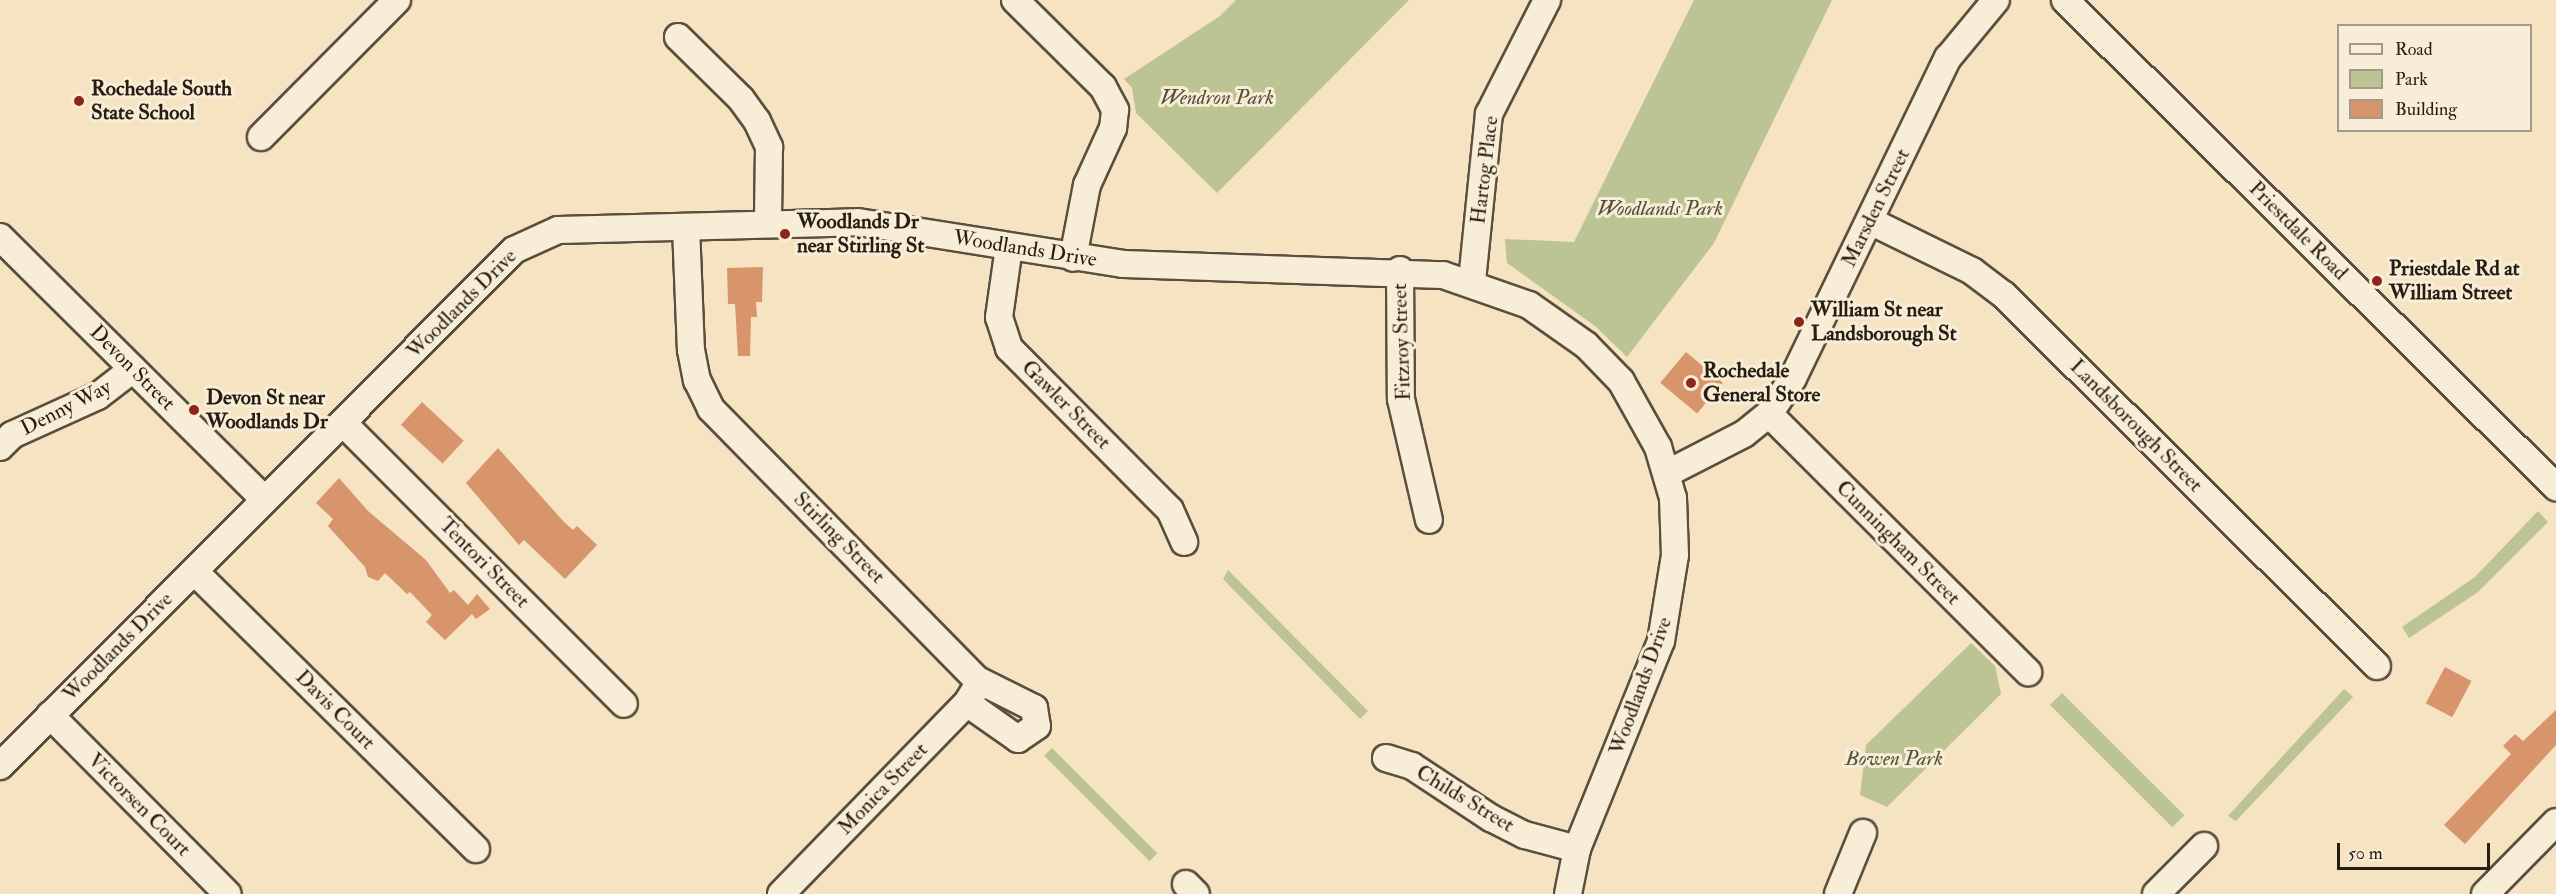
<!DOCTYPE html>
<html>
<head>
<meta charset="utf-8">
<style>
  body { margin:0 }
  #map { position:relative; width:2556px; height:894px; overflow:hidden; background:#f5e3c2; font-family:"IM FELL Double Pica",serif }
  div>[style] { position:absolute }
  .green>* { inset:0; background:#bcc493; transform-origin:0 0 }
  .building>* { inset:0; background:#d8946b; transform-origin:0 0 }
  .roads { filter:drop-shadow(2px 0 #5a4f3f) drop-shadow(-2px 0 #5a4f3f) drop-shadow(0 2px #5a4f3f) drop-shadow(0 -2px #5a4f3f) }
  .minor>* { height:26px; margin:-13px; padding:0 13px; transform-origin:13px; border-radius:13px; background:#f8edd7 }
  .dots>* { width:16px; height:16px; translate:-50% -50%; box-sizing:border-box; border:3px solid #f8edd7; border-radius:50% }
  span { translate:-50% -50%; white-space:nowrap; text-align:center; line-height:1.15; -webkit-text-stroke:6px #f8edd7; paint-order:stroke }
  .poi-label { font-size:21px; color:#261e13; font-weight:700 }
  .left { translate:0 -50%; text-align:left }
  .park-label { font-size:21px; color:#535039; font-style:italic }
  .street-label { font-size:21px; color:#261e13 }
  .legend { position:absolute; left:2337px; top:24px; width:195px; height:108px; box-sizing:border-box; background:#f8edd7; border:2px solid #a49a89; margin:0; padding:8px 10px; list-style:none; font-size:18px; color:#261e13 }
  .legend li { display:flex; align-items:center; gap:12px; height:30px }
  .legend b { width:30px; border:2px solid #a49a89 }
  .scale { position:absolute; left:2337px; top:843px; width:153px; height:27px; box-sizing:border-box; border:3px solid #261e13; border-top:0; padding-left:8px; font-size:18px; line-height:21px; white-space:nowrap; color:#261e13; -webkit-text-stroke:4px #f8edd7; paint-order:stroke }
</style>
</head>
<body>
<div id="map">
  <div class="green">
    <div style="clip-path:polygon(1236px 0,1409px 0,1217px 193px,1136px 113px,1132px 88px,1124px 79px,1220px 16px)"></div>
    <div style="clip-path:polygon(1694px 0,1832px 0,1714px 243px,1627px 357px,1595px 326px,1507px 263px,1505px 239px,1574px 242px)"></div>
    <div style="clip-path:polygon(2538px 511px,2548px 522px,2478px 592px,2409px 638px,2402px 627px,2475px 577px)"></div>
    <div style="clip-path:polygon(1228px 570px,1368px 711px,1360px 719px,1223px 579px)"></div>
    <div style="clip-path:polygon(1971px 643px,1995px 666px,2001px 694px,1887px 807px,1860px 795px,1866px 745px)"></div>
    <div style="clip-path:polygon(2344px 689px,2353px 697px,2236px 821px,2228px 816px)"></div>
    <div style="left:2062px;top:693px;width:173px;height:17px;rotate:45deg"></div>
    <div style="left:1052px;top:748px;width:149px;height:11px;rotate:45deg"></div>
  </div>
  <div class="building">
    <div style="clip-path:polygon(763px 267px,762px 302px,756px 302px,757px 317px,751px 317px,750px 356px,738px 356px,735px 304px,728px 304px,727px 268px)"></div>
    <div style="left:1686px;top:352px;width:48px;height:40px;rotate:40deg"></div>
    <div style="left:422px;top:402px;width:57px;height:31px;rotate:43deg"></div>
    <div style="clip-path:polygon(498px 448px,564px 522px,573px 530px,577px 526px,597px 545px,565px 579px,524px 540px,519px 545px,466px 483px)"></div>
    <div style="clip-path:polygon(339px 478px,368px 511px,426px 560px,450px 593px,454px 590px,468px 605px,477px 594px,490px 609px,476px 619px,472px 614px,445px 640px,426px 622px,432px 615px,410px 592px,407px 594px,385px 573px,378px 581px,368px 577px,365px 567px,328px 526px,333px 519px,316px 503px)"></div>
    <div style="left:2445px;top:667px;width:30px;height:41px;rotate:28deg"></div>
    <div style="clip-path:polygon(2556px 710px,2556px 745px,2465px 844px,2444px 825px,2511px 754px,2503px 746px,2515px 734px,2523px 741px)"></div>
  </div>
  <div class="roads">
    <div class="minor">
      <div style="left:1015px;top:0;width:124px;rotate:44.7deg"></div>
      <div style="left:1103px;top:87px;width:26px;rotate:62deg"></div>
      <div style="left:1115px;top:110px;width:18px;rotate:96deg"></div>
      <div style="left:1113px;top:128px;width:63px;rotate:114.5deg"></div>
      <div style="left:1087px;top:185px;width:74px;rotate:100.9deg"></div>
      <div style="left:2065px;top:0;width:692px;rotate:44.77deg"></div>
      <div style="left:678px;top:37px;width:88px;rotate:44.5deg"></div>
      <div style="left:741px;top:99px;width:27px;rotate:54deg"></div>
      <div style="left:757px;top:121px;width:29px;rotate:65deg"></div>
      <div style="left:769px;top:147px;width:74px;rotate:90.8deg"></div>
      <div style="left:261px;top:137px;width:193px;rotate:-45.2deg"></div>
      <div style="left:1870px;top:221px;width:114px;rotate:26.1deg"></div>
      <div style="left:1972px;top:271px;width:40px;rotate:37deg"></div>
      <div style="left:2004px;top:295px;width:526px;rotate:44.85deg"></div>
      <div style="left:686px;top:227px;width:123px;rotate:87.7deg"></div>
      <div style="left:691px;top:350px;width:31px;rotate:79deg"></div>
      <div style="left:697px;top:380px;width:32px;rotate:64deg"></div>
      <div style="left:711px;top:409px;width:378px;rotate:45.5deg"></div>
      <div style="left:976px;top:679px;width:65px;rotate:26.6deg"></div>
      <div style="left:1034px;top:708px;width:18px;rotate:81deg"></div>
      <div style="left:1037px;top:726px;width:23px;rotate:146deg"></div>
      <div style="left:1018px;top:739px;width:62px;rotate:-144.8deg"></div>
      <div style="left:0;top:237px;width:373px;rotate:44.8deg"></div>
      <div style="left:1009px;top:247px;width:71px;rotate:98.1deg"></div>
      <div style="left:999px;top:317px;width:33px;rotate:72deg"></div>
      <div style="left:1009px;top:348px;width:228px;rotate:45.2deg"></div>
      <div style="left:1170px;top:510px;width:35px;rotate:66deg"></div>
      <div style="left:1400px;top:270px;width:129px;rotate:89.6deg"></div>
      <div style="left:1401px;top:399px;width:124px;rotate:77deg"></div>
      <div style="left:1472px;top:281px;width:168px;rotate:-84.2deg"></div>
      <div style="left:1489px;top:114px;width:128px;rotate:-63deg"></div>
      <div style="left:1769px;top:414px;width:366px;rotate:44.9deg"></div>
      <div style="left:343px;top:423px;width:397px;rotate:45deg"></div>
      <div style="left:0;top:447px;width:17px;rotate:-45deg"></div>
      <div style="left:12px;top:435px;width:94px;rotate:-24.4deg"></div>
      <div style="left:98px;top:396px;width:44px;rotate:-37.6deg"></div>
      <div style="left:1668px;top:473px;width:85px;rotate:-27.2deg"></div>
      <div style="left:1744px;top:434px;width:32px;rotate:-39deg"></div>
      <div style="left:1769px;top:414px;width:43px;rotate:-56.3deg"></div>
      <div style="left:1793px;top:378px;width:356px;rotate:-64.2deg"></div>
      <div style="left:1948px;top:58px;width:75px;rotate:-50.4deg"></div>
      <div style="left:194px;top:571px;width:396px;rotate:44.6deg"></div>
      <div style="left:50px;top:715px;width:252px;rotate:45.2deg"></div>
      <div style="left:1386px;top:758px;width:27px;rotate:17deg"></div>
      <div style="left:1412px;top:766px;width:95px;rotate:33.4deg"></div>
      <div style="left:1491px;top:818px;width:38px;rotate:27deg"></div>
      <div style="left:1525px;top:835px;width:54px;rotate:15.1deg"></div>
      <div style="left:0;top:766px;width:728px;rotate:-45.11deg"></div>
      <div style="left:514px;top:250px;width:48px;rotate:-24.4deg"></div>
      <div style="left:558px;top:230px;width:300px;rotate:-1.5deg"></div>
      <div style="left:858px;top:222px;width:268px;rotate:9deg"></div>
      <div style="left:1123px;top:264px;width:320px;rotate:2deg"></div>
      <div style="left:1443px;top:275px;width:91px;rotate:19.2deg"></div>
      <div style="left:1529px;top:305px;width:70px;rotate:35.1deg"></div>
      <div style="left:1586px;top:345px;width:50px;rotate:45.8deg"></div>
      <div style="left:1621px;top:381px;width:76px;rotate:60.7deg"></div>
      <div style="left:1658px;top:447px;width:53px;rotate:73.6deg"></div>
      <div style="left:1673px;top:498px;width:57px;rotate:88deg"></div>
      <div style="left:1675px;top:555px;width:87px;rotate:99.2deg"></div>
      <div style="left:1661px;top:641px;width:224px;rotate:112deg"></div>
      <div style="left:1577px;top:849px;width:46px;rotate:101.3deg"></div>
      <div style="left:1186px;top:884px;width:14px;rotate:45deg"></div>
      <div style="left:781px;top:894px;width:267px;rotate:-45.8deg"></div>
      <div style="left:967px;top:703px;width:17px;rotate:-59deg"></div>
      <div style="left:1838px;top:894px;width:66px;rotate:-67.7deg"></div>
      <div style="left:2156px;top:894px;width:68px;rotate:-45deg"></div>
      <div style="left:2485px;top:894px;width:101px;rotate:-45.4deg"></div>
    </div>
  </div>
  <div class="dots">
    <div style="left:79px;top:101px;background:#8f2418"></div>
    <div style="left:785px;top:234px;background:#8f2418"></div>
    <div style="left:2377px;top:281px;background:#8f2418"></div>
    <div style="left:1799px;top:322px;background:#8f2418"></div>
    <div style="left:1691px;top:383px;background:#8f2418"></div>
    <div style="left:194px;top:410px;background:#8f2418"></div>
  </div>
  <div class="poi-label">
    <span class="left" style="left:91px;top:101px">Rochedale South<br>State School</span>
    <span class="left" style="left:797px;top:234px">Woodlands Dr<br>near Stirling St</span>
    <span class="left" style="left:2389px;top:281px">Priestdale Rd at<br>William Street</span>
    <span class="left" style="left:1811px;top:322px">William St near<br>Landsborough St</span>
    <span class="left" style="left:1703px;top:383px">Rochedale<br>General Store</span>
    <span class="left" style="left:206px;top:410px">Devon St near<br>Woodlands Dr</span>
  </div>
  <div class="park-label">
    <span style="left:1217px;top:98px">Wendron Park</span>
    <span style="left:1660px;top:209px">Woodlands Park</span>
    <span style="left:1894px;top:759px">Bowen Park</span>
  </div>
  <div class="street-label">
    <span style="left:1485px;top:170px;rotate:-83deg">Hartog Place</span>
    <span style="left:1876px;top:208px;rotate:-64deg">Marsden Street</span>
    <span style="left:2298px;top:231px;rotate:45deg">Priestdale Road</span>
    <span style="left:1025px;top:249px;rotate:9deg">Woodlands Drive</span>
    <span style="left:462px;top:304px;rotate:-45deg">Woodlands Drive</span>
    <span style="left:1402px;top:342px;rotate:-92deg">Fitzroy Street</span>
    <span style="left:132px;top:368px;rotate:45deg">Devon Street</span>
    <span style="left:1066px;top:405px;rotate:45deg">Gawler Street</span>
    <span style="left:66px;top:408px;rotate:-27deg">Denny Way</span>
    <span style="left:2136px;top:426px;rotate:45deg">Landsborough Street</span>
    <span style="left:839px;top:538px;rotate:45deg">Stirling Street</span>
    <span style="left:1898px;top:543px;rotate:45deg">Cunningham Street</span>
    <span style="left:484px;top:563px;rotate:45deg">Tentori Street</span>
    <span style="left:118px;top:647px;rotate:-45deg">Woodlands Drive</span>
    <span style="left:1641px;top:686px;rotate:-70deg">Woodlands Drive</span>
    <span style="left:335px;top:710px;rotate:45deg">Davis Court</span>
    <span style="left:883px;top:789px;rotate:-46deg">Monica Street</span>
    <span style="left:1465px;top:799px;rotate:31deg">Childs Street</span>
    <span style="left:139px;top:805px;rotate:45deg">Victorsen Court</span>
  </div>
  <ul class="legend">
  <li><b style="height:8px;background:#f8edd7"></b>Road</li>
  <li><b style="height:16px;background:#bcc493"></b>Park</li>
  <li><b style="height:16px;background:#d8946b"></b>Building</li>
  </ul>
  <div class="scale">50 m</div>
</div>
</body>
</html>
